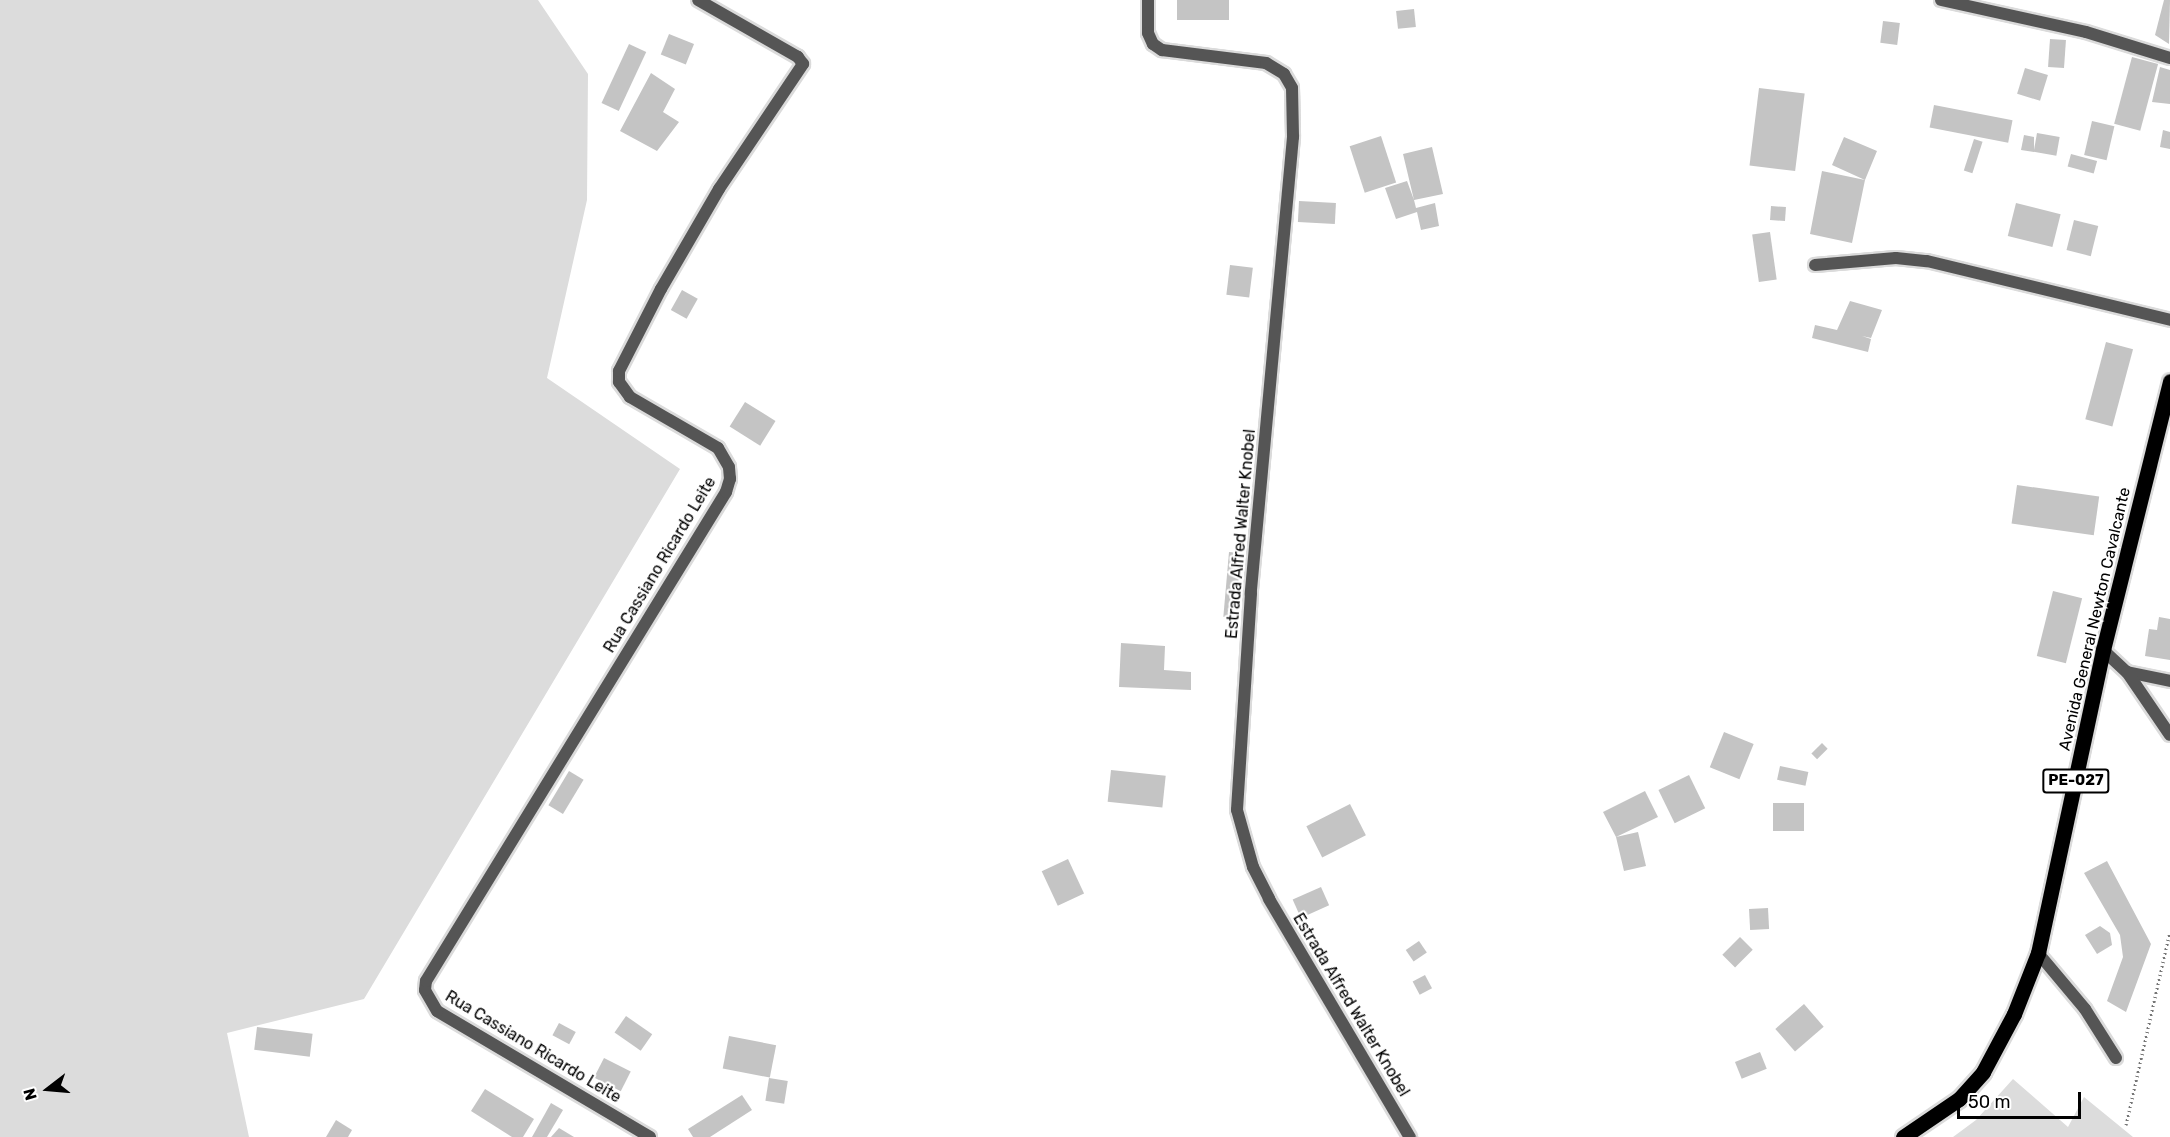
<!DOCTYPE html>
<html>
<head>
<meta charset="utf-8">
<style>
  body { margin:0 }
  #map { position:relative; width:2170px; height:1137px; overflow:hidden; background:#fff; font-family:Rubik,sans-serif }
  div>[style] { position:absolute }
  .green>* { inset:0; background:#dcdcdc }
  .building>* { inset:0; background:#c4c4c4; transform-origin:0 0 }
  .path>* { height:3px; margin-top:-1.5px; transform-origin:0; background:repeating-linear-gradient(90deg,#777 0 1.5px,transparent 0 4.5px) }
  .roads { filter:drop-shadow(2px 0 #dbdbdb) drop-shadow(-2px 0 #dbdbdb) drop-shadow(0 2px #dbdbdb) drop-shadow(0 -2px #dbdbdb) }
  .minor>* { height:12px; margin:-6px; padding:0 6px; transform-origin:6px; border-radius:6px; background:#555 }
  .primary>* { height:15px; margin:-7.5px; padding:0 7.5px; transform-origin:7.5px; border-radius:7.5px; background:#000 }
  span { translate:-50% -50%; white-space:nowrap; text-align:center; line-height:1.15; -webkit-text-stroke:4.5px #fff; paint-order:stroke }
  .shield-label span { padding:2px 4px; background:#fff; border:2px solid; border-radius:4px; -webkit-text-stroke-width:0 }
  .shield-label { font-size:15px; color:#000; font-weight:700 }
  .street-label { font-size:16px; color:#000 }
  .north { position:absolute; left:18px; top:1059px; width:60px; height:60px; -webkit-text-stroke:4px #fff; paint-order:stroke; rotate:254deg; font-size:16px; font-weight:700; line-height:24px; text-align:center; color:#000 }
  .north::after { content:''; display:block; margin:auto; width:21px; height:27px; background:#000; clip-path:polygon(50% 0,100% 100%,50% 72%,0 100%) }
  .scale { position:absolute; left:1957px; top:1092px; width:124px; height:27px; box-sizing:border-box; border:3px solid #000; border-top:0; padding-left:8px; font-size:18px; line-height:21px; white-space:nowrap; color:#000; -webkit-text-stroke:4px #fff; paint-order:stroke }
</style>
</head>
<body>
<div id="map">
  <div class="green">
    <div style="clip-path:polygon(0 0,538px 0,588px 74px,587px 200px,547px 378px,680px 469px,364px 999px,227px 1033px,249px 1137px,0 1137px)"></div>
    <div style="clip-path:polygon(2013px 1079px,2068px 1127px,2084px 1097px,2133px 1137px,1953px 1137px,1976px 1120px)"></div>
  </div>
  <div class="building">
    <div style="left:1177px;top:0;width:52px;height:20px"></div>
    <div style="clip-path:polygon(2164px 0,2170px 0,2169px 44px,2155px 35px)"></div>
    <div style="left:1414px;top:9px;width:18px;height:18px;rotate:84deg"></div>
    <div style="left:1883px;top:21px;width:17px;height:22px;rotate:7deg"></div>
    <div style="left:669px;top:34px;width:27px;height:22px;rotate:22deg"></div>
    <div style="left:2050px;top:39px;width:16px;height:28px;rotate:4deg"></div>
    <div style="left:629px;top:44px;width:19px;height:65px;rotate:25deg"></div>
    <div style="left:2132px;top:57px;width:27px;height:69px;rotate:15deg"></div>
    <div style="clip-path:polygon(2160px 67px,2170px 70px,2170px 104px,2152px 102px)"></div>
    <div style="left:2025px;top:68px;width:24px;height:27px;rotate:17deg"></div>
    <div style="clip-path:polygon(651px 73px,675px 89px,663px 112px,679px 122px,657px 151px,620px 131px)"></div>
    <div style="left:1759px;top:88px;width:46px;height:78px;rotate:7deg"></div>
    <div style="left:1934px;top:105px;width:80px;height:23px;rotate:11deg"></div>
    <div style="left:2092px;top:121px;width:23px;height:35px;rotate:13deg"></div>
    <div style="clip-path:polygon(2163px 130px,2170px 132px,2170px 149px,2160px 147px)"></div>
    <div style="left:2037px;top:133px;width:23px;height:19px;rotate:10deg"></div>
    <div style="clip-path:polygon(2024px 135px,2034px 137px,2034px 152px,2021px 150px)"></div>
    <div style="left:1381px;top:136px;width:49px;height:33px;rotate:72deg"></div>
    <div style="clip-path:polygon(1844px 137px,1877px 151px,1865px 180px,1852px 243px,1810px 234px,1822px 171px,1865px 180px,1832px 165px)"></div>
    <div style="left:1974px;top:139px;width:9px;height:33px;rotate:18deg"></div>
    <div style="clip-path:polygon(1432px 147px,1443px 194px,1414px 200px,1416px 208px,1435px 203px,1439px 226px,1421px 230px,1417px 212px,1396px 219px,1385px 188px,1407px 181px,1414px 200px,1403px 154px)"></div>
    <div style="left:2071px;top:154px;width:27px;height:13px;rotate:15deg"></div>
    <div style="left:1299px;top:201px;width:37px;height:21px;rotate:3deg"></div>
    <div style="left:2016px;top:203px;width:46px;height:34px;rotate:14deg"></div>
    <div style="left:1771px;top:206px;width:15px;height:14px;rotate:4deg"></div>
    <div style="left:2074px;top:220px;width:25px;height:31px;rotate:14deg"></div>
    <div style="left:1770px;top:232px;width:48px;height:18px;rotate:82deg"></div>
    <div style="left:1230px;top:265px;width:23px;height:30px;rotate:7deg"></div>
    <div style="left:682px;top:290px;width:18px;height:23px;rotate:29deg"></div>
    <div style="clip-path:polygon(1850px 301px,1882px 310px,1871px 338px,1862px 336px,1871px 339px,1868px 352px,1812px 338px,1815px 325px,1837px 330px)"></div>
    <div style="left:2106px;top:342px;width:28px;height:80px;rotate:15deg"></div>
    <div style="left:745px;top:402px;width:36px;height:29px;rotate:32deg"></div>
    <div style="left:2017px;top:485px;width:83px;height:39px;rotate:8deg"></div>
    <div style="left:1229px;top:552px;width:12px;height:65px;rotate:5deg"></div>
    <div style="left:2053px;top:591px;width:30px;height:67px;rotate:14deg"></div>
    <div style="clip-path:polygon(2159px 617px,2170px 619px,2170px 660px,2145px 656px,2149px 629px,2157px 630px)"></div>
    <div style="clip-path:polygon(1121px 643px,1165px 646px,1164px 670px,1191px 672px,1191px 690px,1119px 687px)"></div>
    <div style="left:1724px;top:732px;width:32px;height:38px;rotate:22deg"></div>
    <div style="left:1822px;top:743px;width:8px;height:15px;rotate:45deg"></div>
    <div style="left:1780px;top:766px;width:29px;height:14px;rotate:12deg"></div>
    <div style="left:1111px;top:770px;width:55px;height:32px;rotate:6deg"></div>
    <div style="left:569px;top:771px;width:17px;height:40px;rotate:31deg"></div>
    <div style="left:1689px;top:775px;width:37px;height:34px;rotate:64deg"></div>
    <div style="clip-path:polygon(1645px 791px,1658px 817px,1616px 837px,1638px 832px,1646px 866px,1624px 871px,1616px 837px,1603px 812px)"></div>
    <div style="left:1804px;top:803px;width:28px;height:31px;rotate:90deg"></div>
    <div style="left:1350px;top:804px;width:35px;height:49px;rotate:63deg"></div>
    <div style="left:1068px;top:859px;width:38px;height:29px;rotate:65deg"></div>
    <div style="clip-path:polygon(2107px 861px,2151px 944px,2126px 1012px,2107px 1001px,2123px 957px,2120px 935px,2084px 873px)"></div>
    <div style="left:1321px;top:887px;width:20px;height:31px;rotate:66deg"></div>
    <div style="left:1768px;top:908px;width:21px;height:19px;rotate:87deg"></div>
    <div style="clip-path:polygon(2100px 926px,2110px 933px,2112px 945px,2097px 954px,2085px 935px)"></div>
    <div style="left:1740px;top:937px;width:18px;height:25px;rotate:45deg"></div>
    <div style="left:1419px;top:941px;width:14px;height:16px;rotate:56deg"></div>
    <div style="left:1425px;top:975px;width:15px;height:14px;rotate:62deg"></div>
    <div style="left:1804px;top:1004px;width:30px;height:38px;rotate:49deg"></div>
    <div style="left:626px;top:1016px;width:32px;height:20px;rotate:35deg"></div>
    <div style="left:559px;top:1023px;width:19px;height:14px;rotate:28deg"></div>
    <div style="left:257px;top:1027px;width:56px;height:23px;rotate:7deg"></div>
    <div style="left:729px;top:1036px;width:48px;height:33px;rotate:11deg"></div>
    <div style="left:1760px;top:1052px;width:18px;height:27px;rotate:68deg"></div>
    <div style="left:604px;top:1058px;width:30px;height:22px;rotate:27deg"></div>
    <div style="left:769px;top:1078px;width:19px;height:23px;rotate:9deg"></div>
    <div style="clip-path:polygon(485px 1089px,534px 1119px,523px 1137px,512px 1137px,471px 1111px)"></div>
    <div style="clip-path:polygon(742px 1095px,752px 1110px,710px 1137px,693px 1137px,688px 1129px)"></div>
    <div style="clip-path:polygon(551px 1103px,563px 1110px,547px 1137px,532px 1137px)"></div>
    <div style="clip-path:polygon(336px 1120px,352px 1130px,348px 1137px,326px 1137px)"></div>
    <div style="clip-path:polygon(559px 1128px,574px 1137px,551px 1137px)"></div>
  </div>
  <div class="path">
    <div style="left:2126px;top:1125px;width:198px;rotate:-77.2deg"></div>
  </div>
  <div class="roads">
    <div class="minor">
      <div style="left:1148px;top:0;width:33px;rotate:90deg"></div>
      <div style="left:1148px;top:33px;width:12px;rotate:66deg"></div>
      <div style="left:1153px;top:44px;width:11px;rotate:34deg"></div>
      <div style="left:1162px;top:50px;width:105px;rotate:7.1deg"></div>
      <div style="left:1266px;top:63px;width:21px;rotate:31deg"></div>
      <div style="left:1284px;top:74px;width:16px;rotate:60deg"></div>
      <div style="left:1292px;top:88px;width:49px;rotate:88.8deg"></div>
      <div style="left:1293px;top:137px;width:458px;rotate:95.3deg"></div>
      <div style="left:1251px;top:593px;width:217px;rotate:93.7deg"></div>
      <div style="left:1237px;top:810px;width:59px;rotate:74.3deg"></div>
      <div style="left:1253px;top:867px;width:36px;rotate:63deg"></div>
      <div style="left:1269px;top:899px;width:277px;rotate:59.4deg"></div>
      <div style="left:1941px;top:0;width:148px;rotate:12.4deg"></div>
      <div style="left:2086px;top:32px;width:88px;rotate:17.2deg"></div>
      <div style="left:1815px;top:265px;width:81px;rotate:-4.9deg"></div>
      <div style="left:1896px;top:258px;width:31px;rotate:6deg"></div>
      <div style="left:1927px;top:261px;width:250px;rotate:13.6deg"></div>
      <div style="left:2103px;top:650px;width:33px;rotate:43deg"></div>
      <div style="left:2127px;top:672px;width:44px;rotate:11.8deg"></div>
      <div style="left:2127px;top:672px;width:76px;rotate:55.7deg"></div>
      <div style="left:2038px;top:953px;width:73px;rotate:50deg"></div>
      <div style="left:2085px;top:1009px;width:58px;rotate:57.7deg"></div>
      <div style="left:650px;top:1137px;width:247px;rotate:-149.4deg"></div>
      <div style="left:437px;top:1011px;width:24px;rotate:-120deg"></div>
      <div style="left:425px;top:990px;width:9px;rotate:-84deg"></div>
      <div style="left:426px;top:981px;width:574px;rotate:-58.47deg"></div>
      <div style="left:726px;top:492px;width:14px;rotate:-73deg"></div>
      <div style="left:730px;top:479px;width:12px;rotate:-95deg"></div>
      <div style="left:729px;top:467px;width:22px;rotate:-120deg"></div>
      <div style="left:718px;top:448px;width:102px;rotate:-149.9deg"></div>
      <div style="left:630px;top:397px;width:19px;rotate:-126deg"></div>
      <div style="left:619px;top:382px;width:11px;rotate:-90deg"></div>
      <div style="left:619px;top:371px;width:92px;rotate:-62.9deg"></div>
      <div style="left:661px;top:289px;width:116px;rotate:-59.9deg"></div>
      <div style="left:719px;top:189px;width:151px;rotate:-56.1deg"></div>
      <div style="left:803px;top:64px;width:9px;rotate:-126deg"></div>
      <div style="left:798px;top:57px;width:115px;rotate:-150.3deg"></div>
    </div>
    <div class="primary">
      <div style="left:1903px;top:1137px;width:68px;rotate:-34.2deg"></div>
      <div style="left:1959px;top:1099px;width:36px;rotate:-48deg"></div>
      <div style="left:1983px;top:1072px;width:66px;rotate:-61.9deg"></div>
      <div style="left:2014px;top:1014px;width:66px;rotate:-68.5deg"></div>
      <div style="left:2038px;top:953px;width:310px;rotate:-77.9deg"></div>
      <div style="left:2103px;top:650px;width:277px;rotate:-76deg"></div>
    </div>
  </div>
  <div class="shield-label">
    <span style="left:2076px;top:781px">PE-027</span>
  </div>
  <div class="street-label">
    <span style="left:1241px;top:534px;rotate:-85deg">Estrada Alfred Walter Knobel</span>
    <span style="left:660px;top:565px;rotate:-59deg">Rua Cassiano Ricardo Leite</span>
    <span style="left:2095px;top:619px;rotate:-77deg">Avenida General Newton Cavalcante</span>
    <span style="left:1351px;top:1005px;rotate:59deg">Estrada Alfred Walter Knobel</span>
    <span style="left:533px;top:1047px;rotate:31deg">Rua Cassiano Ricardo Leite</span>
  </div>
  <div class="north">N</div>
  <div class="scale">50 m</div>
</div>
</body>
</html>
